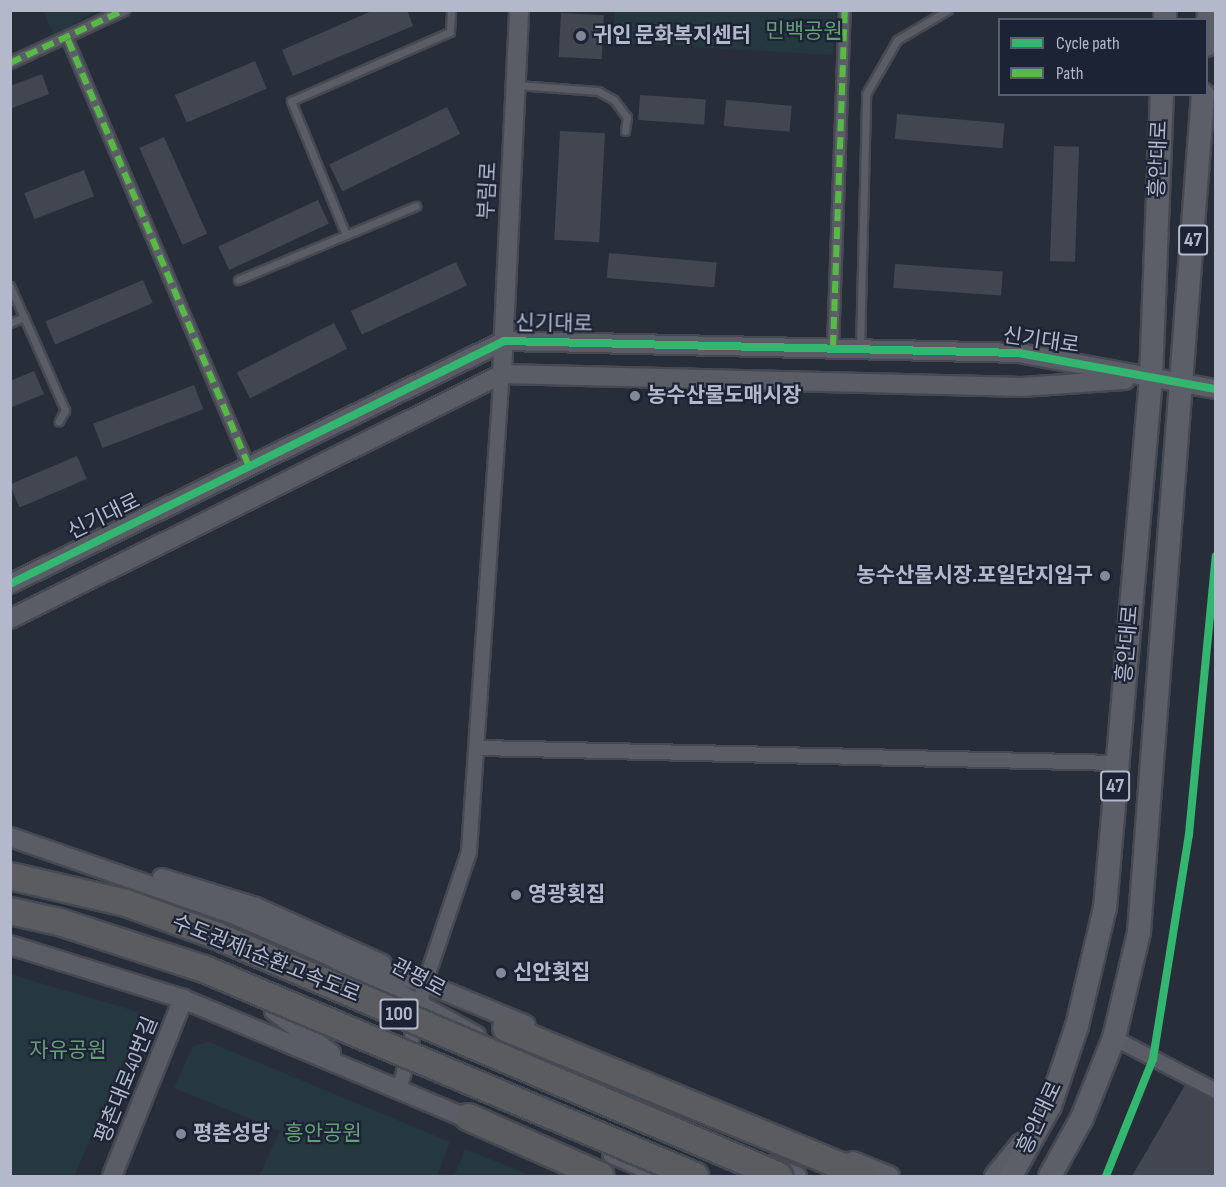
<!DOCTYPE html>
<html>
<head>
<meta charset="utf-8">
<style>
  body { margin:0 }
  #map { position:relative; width:1226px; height:1187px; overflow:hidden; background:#282e39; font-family:"Sofia Sans Condensed","Noto Sans KR",sans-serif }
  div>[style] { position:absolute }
  .green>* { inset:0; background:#25383f }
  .building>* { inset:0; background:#424650; transform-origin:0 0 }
  .roads { filter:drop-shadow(2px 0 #464952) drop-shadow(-2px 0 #464952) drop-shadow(0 2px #464952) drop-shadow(0 -2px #464952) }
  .service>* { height:7px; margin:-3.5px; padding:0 3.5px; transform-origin:3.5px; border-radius:3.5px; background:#5a5d66 }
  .pedestrian>* { height:10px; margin:-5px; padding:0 5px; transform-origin:5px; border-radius:5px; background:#5a5d66 }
  .minor>* { height:14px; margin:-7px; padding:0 7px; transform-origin:7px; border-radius:7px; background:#5a5d66 }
  .tertiary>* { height:18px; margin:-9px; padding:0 9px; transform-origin:9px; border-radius:9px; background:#5a5d66 }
  .primary>* { height:22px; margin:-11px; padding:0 11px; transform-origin:11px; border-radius:11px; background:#5c5f68 }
  .motorway>* { height:26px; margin:-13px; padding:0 13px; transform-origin:13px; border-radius:13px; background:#5a5c60 }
  .bridges { filter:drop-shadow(2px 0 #464a54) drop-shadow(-2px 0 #464a54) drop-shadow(0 2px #464a54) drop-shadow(0 -2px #464a54) }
  .motorway-bridge>* { height:26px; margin:-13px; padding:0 13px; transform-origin:13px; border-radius:13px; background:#5a5c60 }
  .quiet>* { height:6px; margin-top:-3px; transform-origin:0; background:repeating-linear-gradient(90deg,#58b947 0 12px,transparent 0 18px) }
  .cycleway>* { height:8px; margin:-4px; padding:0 4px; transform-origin:4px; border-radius:4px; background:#33b770 }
  .dots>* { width:16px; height:16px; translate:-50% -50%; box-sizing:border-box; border:3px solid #1c2334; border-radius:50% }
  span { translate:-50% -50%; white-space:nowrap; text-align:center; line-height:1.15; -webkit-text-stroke:4.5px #1c2334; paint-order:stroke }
  .shield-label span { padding:2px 4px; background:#1c2334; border:2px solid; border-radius:4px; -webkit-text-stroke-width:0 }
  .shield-label { font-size:20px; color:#b3b9ca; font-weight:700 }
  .park-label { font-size:21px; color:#689d79 }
  .poi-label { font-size:21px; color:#b3b9ca; font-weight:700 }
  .left { translate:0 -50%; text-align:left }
  .right { translate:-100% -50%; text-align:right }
  .street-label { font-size:21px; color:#b3b9ca }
  .frame { position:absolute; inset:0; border:12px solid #b3b9ca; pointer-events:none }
  .legend { position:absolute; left:998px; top:18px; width:210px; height:78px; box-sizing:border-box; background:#1c2334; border:2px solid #585f70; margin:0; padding:8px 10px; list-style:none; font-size:18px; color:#b3b9ca }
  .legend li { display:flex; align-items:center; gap:12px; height:30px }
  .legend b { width:30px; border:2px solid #585f70 }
</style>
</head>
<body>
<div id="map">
  <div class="green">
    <div style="clip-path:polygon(43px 11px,96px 11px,54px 35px)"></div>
    <div style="clip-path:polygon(615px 11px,836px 11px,833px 55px,613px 42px)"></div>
    <div style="clip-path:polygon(10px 974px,145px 1014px,74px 1176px,11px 1176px)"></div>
    <div style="clip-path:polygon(209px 1042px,450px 1142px,437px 1176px,259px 1176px,280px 1131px,174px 1088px,193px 1046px)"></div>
    <div style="clip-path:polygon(465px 1149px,532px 1176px,454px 1176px)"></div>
  </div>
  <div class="building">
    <div style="clip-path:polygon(374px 10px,407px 10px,413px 26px,293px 76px,282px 50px)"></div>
    <div style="left:561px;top:13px;width:43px;height:44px;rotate:3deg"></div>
    <div style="left:255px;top:61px;width:30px;height:87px;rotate:67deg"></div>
    <div style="clip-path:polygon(42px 74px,49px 94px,10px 109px,10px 86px)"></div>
    <div style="left:640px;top:95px;width:66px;height:25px;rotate:4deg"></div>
    <div style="left:726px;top:100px;width:66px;height:26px;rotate:5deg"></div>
    <div style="left:447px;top:107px;width:30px;height:131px;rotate:64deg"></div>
    <div style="left:897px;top:114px;width:108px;height:25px;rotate:5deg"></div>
    <div style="left:560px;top:131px;width:45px;height:109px;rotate:3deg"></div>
    <div style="left:164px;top:137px;width:106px;height:27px;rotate:66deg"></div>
    <div style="left:1054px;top:146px;width:25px;height:115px;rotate:2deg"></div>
    <div style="left:84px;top:170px;width:28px;height:64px;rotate:69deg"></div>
    <div style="left:318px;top:200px;width:26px;height:110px;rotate:65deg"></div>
    <div style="left:609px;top:253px;width:108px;height:25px;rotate:5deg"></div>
    <div style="left:456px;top:262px;width:26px;height:116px;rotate:65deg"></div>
    <div style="left:895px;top:264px;width:108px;height:24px;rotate:4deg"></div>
    <div style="left:143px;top:280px;width:25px;height:106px;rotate:67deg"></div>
    <div style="left:334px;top:323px;width:29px;height:109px;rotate:63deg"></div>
    <div style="clip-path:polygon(34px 371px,44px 394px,10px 408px,10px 381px)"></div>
    <div style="left:194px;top:385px;width:26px;height:108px;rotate:69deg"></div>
    <div style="left:77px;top:456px;width:25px;height:73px;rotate:67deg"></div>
    <div style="clip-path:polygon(1188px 1080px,1216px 1095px,1216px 1176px,1132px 1176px)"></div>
  </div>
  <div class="roads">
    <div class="service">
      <div style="left:517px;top:85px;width:81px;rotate:4.2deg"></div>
      <div style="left:598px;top:91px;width:18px;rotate:29deg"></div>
      <div style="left:614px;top:100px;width:21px;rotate:53deg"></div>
      <div style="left:627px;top:117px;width:14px;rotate:98deg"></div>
      <div style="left:346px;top:235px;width:145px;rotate:-112.3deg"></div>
      <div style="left:291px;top:101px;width:173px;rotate:-23.5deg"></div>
      <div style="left:450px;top:32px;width:22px;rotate:-87deg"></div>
      <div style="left:238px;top:280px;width:193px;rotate:-22.6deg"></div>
      <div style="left:10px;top:286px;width:34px;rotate:66deg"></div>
      <div style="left:24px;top:317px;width:15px;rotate:157deg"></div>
      <div style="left:24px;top:317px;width:102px;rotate:66.2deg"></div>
      <div style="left:65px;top:410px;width:13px;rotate:119deg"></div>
      <div style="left:860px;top:348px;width:254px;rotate:-88.6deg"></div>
      <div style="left:866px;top:94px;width:62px;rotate:-60.1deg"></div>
      <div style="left:897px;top:40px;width:59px;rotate:-30.5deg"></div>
    </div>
    <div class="pedestrian">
      <div style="left:68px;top:40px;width:463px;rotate:67deg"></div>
      <div style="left:10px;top:63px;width:126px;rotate:-24.9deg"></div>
      <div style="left:833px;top:347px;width:337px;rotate:-88deg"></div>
    </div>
    <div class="minor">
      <div style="left:480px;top:748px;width:637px;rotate:1.35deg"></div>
      <div style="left:1114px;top:1038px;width:115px;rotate:27.5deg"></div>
      <div style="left:400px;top:1088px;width:108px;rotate:-76.6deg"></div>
      <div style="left:425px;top:983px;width:138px;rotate:-71.4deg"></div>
      <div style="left:469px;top:852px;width:479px;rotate:-86.1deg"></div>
    </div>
    <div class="tertiary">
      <div style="left:502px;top:374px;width:364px;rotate:-87.3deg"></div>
      <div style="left:10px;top:584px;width:551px;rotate:-26.19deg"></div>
      <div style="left:504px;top:341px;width:515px;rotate:1.33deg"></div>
      <div style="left:1019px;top:353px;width:200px;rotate:10.4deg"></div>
      <div style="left:10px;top:619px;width:550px;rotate:-26.47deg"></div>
      <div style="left:502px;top:374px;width:520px;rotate:1.43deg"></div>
      <div style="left:1022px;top:387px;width:103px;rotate:-3.9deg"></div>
      <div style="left:10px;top:837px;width:233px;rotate:19.1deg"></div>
      <div style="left:230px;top:913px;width:109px;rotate:23.3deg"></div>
      <div style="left:330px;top:956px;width:167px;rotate:28.6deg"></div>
      <div style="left:162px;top:878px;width:98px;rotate:17.1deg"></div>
      <div style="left:256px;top:907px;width:138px;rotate:24.3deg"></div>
      <div style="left:10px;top:945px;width:181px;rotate:17.3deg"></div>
      <div style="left:183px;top:999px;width:318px;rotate:22.8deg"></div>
      <div style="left:363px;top:965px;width:65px;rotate:16.2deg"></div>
      <div style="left:425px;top:983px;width:109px;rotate:22.6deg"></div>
      <div style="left:274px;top:1011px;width:71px;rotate:36.4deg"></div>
      <div style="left:612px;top:1154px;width:55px;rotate:23.7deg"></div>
      <div style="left:853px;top:1161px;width:40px;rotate:22deg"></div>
      <div style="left:768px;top:1165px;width:31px;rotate:21deg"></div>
      <div style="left:112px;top:1176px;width:191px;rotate:-68.1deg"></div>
      <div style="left:994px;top:1176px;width:43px;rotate:-50.7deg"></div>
    </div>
    <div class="primary">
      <div style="left:1165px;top:20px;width:10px;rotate:-90deg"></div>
      <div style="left:1206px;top:45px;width:35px;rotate:-85deg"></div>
      <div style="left:1011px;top:1176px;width:80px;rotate:-60.9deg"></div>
      <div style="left:1050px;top:1106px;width:84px;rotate:-71.4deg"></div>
      <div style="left:1077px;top:1026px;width:121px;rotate:-76.7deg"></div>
      <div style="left:1105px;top:908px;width:532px;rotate:-85.04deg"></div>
      <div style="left:1151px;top:378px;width:284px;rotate:-87.8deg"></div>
      <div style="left:1050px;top:1176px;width:66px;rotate:-61.1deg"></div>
      <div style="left:1082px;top:1118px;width:86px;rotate:-68.2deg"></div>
      <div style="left:1114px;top:1038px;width:109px;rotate:-76.7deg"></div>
      <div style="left:1139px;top:932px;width:840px;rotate:-85.63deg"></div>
    </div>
    <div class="motorway">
      <div style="left:506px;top:1028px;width:388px;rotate:22.4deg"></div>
      <div style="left:468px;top:1117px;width:145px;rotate:23.9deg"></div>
    </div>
  </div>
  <div class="bridges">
    <div class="motorway-bridge">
      <div style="left:10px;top:876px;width:119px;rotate:13.1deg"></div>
      <div style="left:126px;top:903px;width:97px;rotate:19.9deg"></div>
      <div style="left:217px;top:936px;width:611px;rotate:23.12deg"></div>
      <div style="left:10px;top:911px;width:50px;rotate:12.7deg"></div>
      <div style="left:59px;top:922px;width:152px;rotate:18deg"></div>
      <div style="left:204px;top:969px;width:533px;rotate:22.86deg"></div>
    </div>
  </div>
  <div class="quiet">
    <div style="left:68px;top:40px;width:463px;rotate:67deg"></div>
    <div style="left:10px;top:63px;width:126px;rotate:-24.9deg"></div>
    <div style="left:833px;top:347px;width:337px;rotate:-88deg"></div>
  </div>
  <div class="cycleway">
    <div style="left:10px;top:584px;width:551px;rotate:-26.19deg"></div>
    <div style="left:504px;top:341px;width:515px;rotate:1.33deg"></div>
    <div style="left:1019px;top:353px;width:200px;rotate:10.4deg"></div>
    <div style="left:1106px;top:1176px;width:126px;rotate:-68.1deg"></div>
    <div style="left:1153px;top:1059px;width:228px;rotate:-80.9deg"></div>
    <div style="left:1189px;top:834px;width:279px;rotate:-84.5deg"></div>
  </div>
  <div class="dots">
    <div style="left:581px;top:36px;background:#828897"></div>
    <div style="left:635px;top:396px;background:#828897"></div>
    <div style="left:1105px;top:576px;background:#828897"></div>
    <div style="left:516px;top:895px;background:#828897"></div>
    <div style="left:501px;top:973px;background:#828897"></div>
    <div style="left:181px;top:1134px;background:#828897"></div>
  </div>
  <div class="shield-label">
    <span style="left:1193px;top:240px">47</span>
    <span style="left:1115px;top:786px">47</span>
    <span style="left:399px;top:1014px">100</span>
  </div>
  <div class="park-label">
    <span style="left:804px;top:32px">민백공원</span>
    <span style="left:68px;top:1051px">자유공원</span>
    <span style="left:323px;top:1134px">흥안공원</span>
  </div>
  <div class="poi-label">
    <span class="left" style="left:593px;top:36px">귀인 문화복지센터</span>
    <span class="left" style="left:647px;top:396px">농수산물도매시장</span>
    <span class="right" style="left:1093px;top:576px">농수산물시장.포일단지입구</span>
    <span class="left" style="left:528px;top:895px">영광횟집</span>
    <span class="left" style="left:513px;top:973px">신안횟집</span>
    <span class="left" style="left:193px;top:1134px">평촌성당</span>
  </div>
  <div class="street-label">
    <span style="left:1159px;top:159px;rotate:-88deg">흥안대로</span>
    <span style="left:488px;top:191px;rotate:-87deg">부림로</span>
    <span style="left:554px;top:324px;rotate:1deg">신기대로</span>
    <span style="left:1041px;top:341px;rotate:8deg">신기대로</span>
    <span style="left:104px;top:517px;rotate:-26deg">신기대로</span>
    <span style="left:1128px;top:644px;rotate:-85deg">흥안대로</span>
    <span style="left:266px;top:959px;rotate:22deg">수도권제1순환고속도로</span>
    <span style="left:418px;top:978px;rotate:28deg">관평로</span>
    <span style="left:127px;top:1080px;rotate:-68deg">평촌대로40번길</span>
    <span style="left:1040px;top:1118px;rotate:-65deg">흥안대로</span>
  </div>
  <div class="frame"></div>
  <ul class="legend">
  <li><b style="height:8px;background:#33b770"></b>Cycle path</li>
  <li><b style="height:8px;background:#58b947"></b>Path</li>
  </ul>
</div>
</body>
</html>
